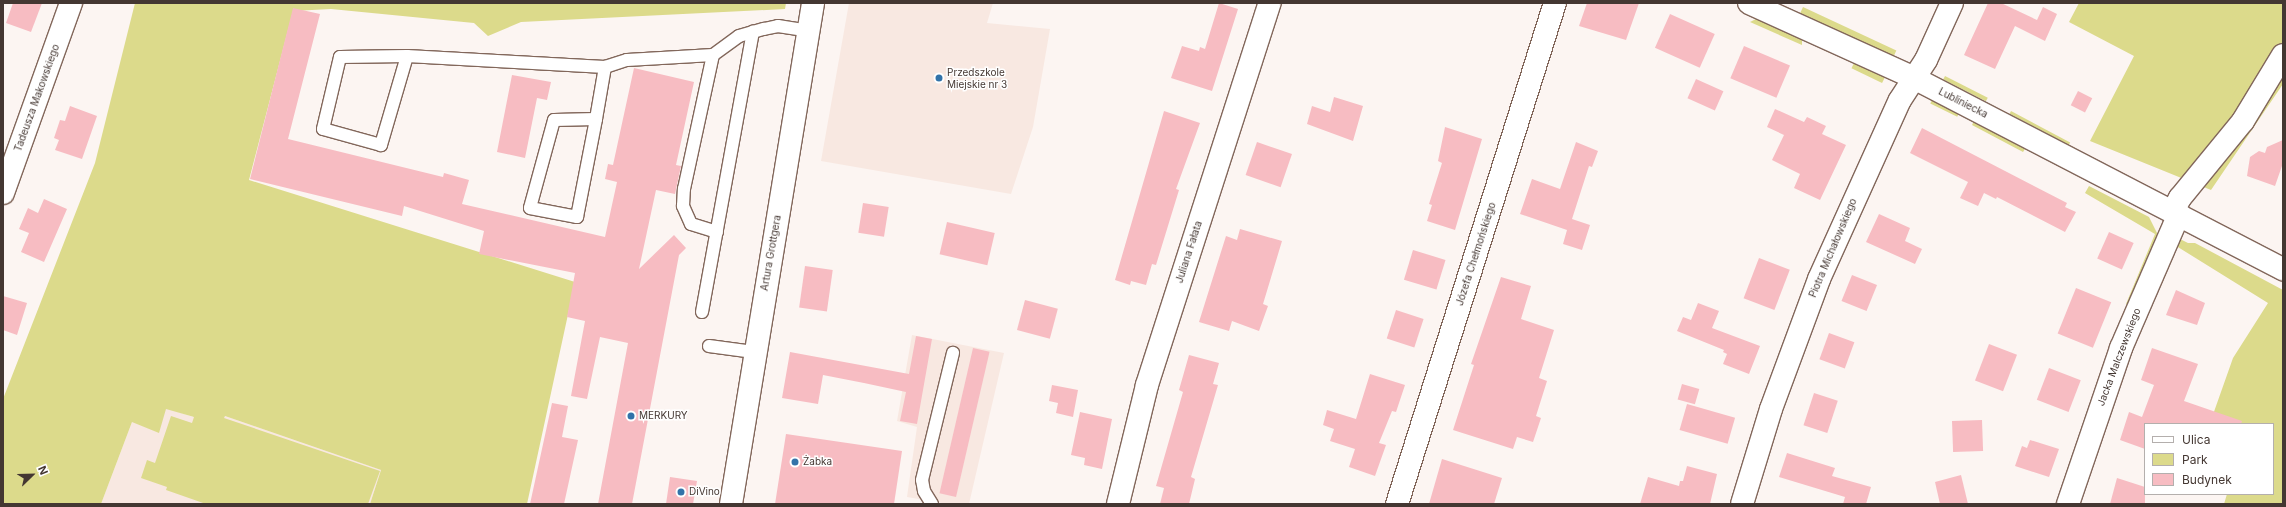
<!DOCTYPE html>
<html>
<head>
<meta charset="utf-8">
<style>
  body { margin:0 }
  #map { position:relative; width:2286px; height:507px; overflow:hidden; background:#fcf5f2; font-family:Inter,sans-serif }
  div>[style] { position:absolute }
  .built>* { inset:0; background:#f8e8e1 }
  .green>* { inset:0; background:#dcda8b; transform-origin:0 0 }
  .building>* { inset:0; background:#f7bcc2; transform-origin:0 0 }
  .roads { filter:drop-shadow(1px 0 #82675b) drop-shadow(-1px 0 #82675b) drop-shadow(0 1px #82675b) drop-shadow(0 -1px #82675b) }
  .lane>* { height:12px; margin:-6px; padding:0 6px; transform-origin:6px; border-radius:6px; background:#fff }
  .street>* { height:22px; margin:-11px; padding:0 11px; transform-origin:11px; border-radius:11px; background:#fff }
  .secondary>* { height:22px; margin:-11px; padding:0 11px; transform-origin:11px; border-radius:11px; background:#fff }
  .dots>* { width:11px; height:11px; translate:-50% -50%; box-sizing:border-box; border:2px solid #fff; border-radius:50% }
  span { translate:-50% -50%; white-space:nowrap; text-align:center; line-height:1.15; -webkit-text-stroke:3px #fff; paint-order:stroke }
  .poi-label { font-size:10px; color:#443732 }
  .left { translate:0 -50%; text-align:left }
  .street-label { font-size:10px; color:#443732 }
  .frame { position:absolute; inset:0; border:4px solid #443732; pointer-events:none }
  .legend { position:absolute; left:2144px; top:423px; width:130px; height:72px; box-sizing:border-box; background:#fff; border:1px solid #b4afad; margin:0; padding:5px 7px; list-style:none; font-size:12px; color:#443732 }
  .legend li { display:flex; align-items:center; gap:8px; height:20px }
  .legend b { width:20px; border:1px solid #b4afad }
  .north { position:absolute; left:12px; top:455px; width:40px; height:40px; -webkit-text-stroke:3px #fff; paint-order:stroke; rotate:67deg; font-size:11px; font-weight:700; line-height:16px; text-align:center; color:#443732 }
  .north::after { content:''; display:block; margin:auto; width:14px; height:18px; background:#443732; clip-path:polygon(50% 0,100% 100%,50% 72%,0 100%) }
</style>
</head>
<body>
<div id="map">
  <div class="built">
    <div style="clip-path:polygon(849px 3px,993px 3px,987px 23px,1050px 29px,1033px 127px,1011px 194px,821px 161px)"></div>
    <div style="clip-path:polygon(912px 335px,1004px 353px,969px 504px,948px 504px,907px 497px,917px 427px,897px 421px)"></div>
    <div style="clip-path:polygon(196px 406px,381px 470px,370px 504px,101px 504px,132px 422px,166px 408px,193px 417px)"></div>
  </div>
  <div class="green">
    <div style="clip-path:polygon(135px 3px,786px 3px,785px 9px,521px 22px,488px 36px,474px 23px,331px 9px,293px 11px,249px 180px,575px 282px,527px 504px,370px 504px,381px 470px,225px 416px,224px 418px,380px 471px,368px 504px,206px 504px,166px 490px,167px 487px,141px 478px,147px 460px,155px 463px,171px 416px,192px 423px,194px 417px,166px 409px,159px 433px,132px 422px,101px 504px,3px 504px,3px 399px,95px 163px)"></div>
    <div style="clip-path:polygon(2079px 3px,2283px 3px,2283px 84px,2211px 190px,2090px 141px,2134px 56px,2069px 22px)"></div>
    <div style="left:1803px;top:7px;width:103px;height:9px;rotate:25deg"></div>
    <div style="clip-path:polygon(1758px 18px,1802px 37px,1802px 45px,1750px 22px)"></div>
    <div style="left:1855px;top:61px;width:34px;height:8px;rotate:26deg"></div>
    <div style="left:1945px;top:76px;width:48px;height:4px;rotate:27deg"></div>
    <div style="left:1932px;top:100px;width:30px;height:4px;rotate:26deg"></div>
    <div style="left:2011px;top:111px;width:67px;height:3px;rotate:28deg"></div>
    <div style="clip-path:polygon(1974px 121px,2025px 147px,2025px 149px,2023px 152px,1972px 125px)"></div>
    <div style="clip-path:polygon(2089px 186px,2149px 217px,2158px 235px,2129px 305px,2126px 304px,2155px 234px,2085px 193px)"></div>
    <div style="clip-path:polygon(2178px 238px,2188px 243px,2195px 243px,2283px 290px,2283px 504px,2224px 504px,2227px 494px,2273px 494px,2273px 424px,2210px 423px,2233px 358px,2268px 303px,2173px 244px)"></div>
  </div>
  <div class="building">
    <div style="clip-path:polygon(13px 3px,42px 3px,31px 32px,6px 23px)"></div>
    <div style="clip-path:polygon(1219px 3px,1238px 9px,1212px 91px,1171px 78px,1182px 46px,1199px 51px,1200px 47px,1205px 49px)"></div>
    <div style="clip-path:polygon(1587px 3px,1639px 3px,1626px 40px,1579px 26px)"></div>
    <div style="clip-path:polygon(1988px 3px,2001px 3px,2037px 20px,2043px 7px,2057px 14px,2045px 41px,2015px 26px,1995px 69px,1964px 55px)"></div>
    <div style="clip-path:polygon(293px 8px,320px 14px,288px 139px,443px 177px,444px 173px,469px 180px,462px 204px,605px 237px,617px 182px,605px 179px,608px 164px,613px 165px,634px 68px,694px 82px,676px 165px,681px 166px,675px 194px,656px 190px,639px 269px,674px 235px,686px 248px,679px 255px,632px 504px,598px 504px,628px 343px,600px 337px,587px 399px,571px 396px,585px 321px,567px 317px,575px 273px,479px 254px,484px 231px,404px 206px,402px 216px,250px 179px)"></div>
    <div style="left:1670px;top:14px;width:49px;height:37px;rotate:24deg"></div>
    <div style="left:1744px;top:46px;width:50px;height:35px;rotate:23deg"></div>
    <div style="clip-path:polygon(512px 75px,551px 82px,547px 100px,537px 98px,525px 158px,497px 152px)"></div>
    <div style="left:1696px;top:79px;width:30px;height:21px;rotate:24deg"></div>
    <div style="left:2078px;top:91px;width:16px;height:16px;rotate:27deg"></div>
    <div style="clip-path:polygon(1334px 97px,1363px 106px,1353px 141px,1307px 124px,1312px 106px,1330px 112px)"></div>
    <div style="clip-path:polygon(70px 106px,97px 116px,82px 159px,55px 150px,59px 140px,54px 138px,60px 120px,65px 121px)"></div>
    <div style="clip-path:polygon(1775px 109px,1804px 122px,1807px 117px,1826px 126px,1822px 134px,1846px 145px,1820px 200px,1794px 188px,1800px 174px,1772px 160px,1784px 135px,1767px 127px)"></div>
    <div style="clip-path:polygon(1164px 111px,1200px 123px,1176px 189px,1179px 190px,1156px 265px,1152px 264px,1146px 285px,1131px 281px,1130px 285px,1115px 280px)"></div>
    <div style="clip-path:polygon(1445px 127px,1482px 139px,1455px 230px,1427px 221px,1432px 205px,1429px 204px,1442px 163px,1438px 161px)"></div>
    <div style="clip-path:polygon(1922px 128px,2067px 203px,2065px 207px,2076px 212px,2065px 232px,1997px 197px,1996px 199px,1984px 193px,1978px 206px,1960px 198px,1968px 182px,1910px 153px)"></div>
    <div style="clip-path:polygon(2283px 140px,2283px 163px,2275px 186px,2247px 176px,2250px 157px,2259px 151px,2265px 153px,2267px 147px)"></div>
    <div style="left:1257px;top:142px;width:37px;height:35px;rotate:19deg"></div>
    <div style="clip-path:polygon(1576px 142px,1598px 151px,1592px 167px,1589px 166px,1572px 219px,1590px 225px,1582px 250px,1563px 244px,1567px 230px,1520px 214px,1532px 179px,1560px 189px)"></div>
    <div style="clip-path:polygon(44px 199px,67px 209px,44px 262px,21px 252px,29px 233px,19px 229px,28px 208px,38px 213px)"></div>
    <div style="left:863px;top:203px;width:26px;height:30px;rotate:9deg"></div>
    <div style="clip-path:polygon(1879px 214px,1910px 228px,1905px 241px,1922px 249px,1915px 264px,1866px 242px)"></div>
    <div style="left:947px;top:222px;width:49px;height:33px;rotate:13deg"></div>
    <div style="clip-path:polygon(1240px 229px,1282px 241px,1263px 304px,1268px 306px,1259px 331px,1232px 321px,1229px 331px,1199px 322px,1226px 236px,1237px 240px)"></div>
    <div style="left:2109px;top:232px;width:27px;height:29px;rotate:24deg"></div>
    <div style="left:1413px;top:250px;width:34px;height:31px;rotate:17deg"></div>
    <div style="left:1759px;top:258px;width:33px;height:43px;rotate:21deg"></div>
    <div style="left:805px;top:266px;width:28px;height:42px;rotate:8deg"></div>
    <div style="left:1852px;top:275px;width:27px;height:28px;rotate:22deg"></div>
    <div style="clip-path:polygon(1501px 277px,1531px 286px,1521px 319px,1554px 330px,1539px 378px,1547px 381px,1536px 416px,1541px 418px,1533px 442px,1517px 437px,1513px 449px,1453px 430px,1474px 365px,1471px 364px)"></div>
    <div style="left:2076px;top:288px;width:38px;height:49px;rotate:22deg"></div>
    <div style="clip-path:polygon(2176px 290px,2205px 303px,2197px 325px,2166px 315px)"></div>
    <div style="clip-path:polygon(3px 296px,27px 303px,17px 335px,3px 330px)"></div>
    <div style="left:1025px;top:300px;width:34px;height:31px;rotate:15deg"></div>
    <div style="clip-path:polygon(1698px 303px,1719px 311px,1712px 328px,1760px 346px,1749px 374px,1723px 364px,1727px 354px,1723px 352px,1724px 350px,1677px 331px,1683px 317px,1691px 320px)"></div>
    <div style="left:1396px;top:310px;width:29px;height:30px;rotate:18deg"></div>
    <div style="left:1829px;top:333px;width:27px;height:28px;rotate:20deg"></div>
    <div style="clip-path:polygon(916px 336px,932px 339px,917px 424px,900px 421px,906px 392px,864px 383px,823px 375px,818px 404px,782px 398px,790px 352px,909px 374px)"></div>
    <div style="left:1989px;top:344px;width:30px;height:39px;rotate:21deg"></div>
    <div style="left:973px;top:348px;width:17px;height:149px;rotate:13deg"></div>
    <div style="clip-path:polygon(2152px 348px,2198px 364px,2184px 401px,2242px 421px,2241px 424px,2145px 424px,2145px 449px,2120px 440px,2129px 412px,2142px 417px,2154px 385px,2141px 380px)"></div>
    <div style="clip-path:polygon(1189px 355px,1219px 363px,1213px 384px,1218px 385px,1191px 477px,1195px 479px,1189px 504px,1160px 504px,1164px 488px,1156px 486px,1183px 392px,1179px 390px)"></div>
    <div style="left:2049px;top:368px;width:34px;height:34px;rotate:21deg"></div>
    <div style="clip-path:polygon(1370px 374px,1405px 385px,1396px 412px,1392px 411px,1379px 443px,1386px 445px,1375px 476px,1349px 467px,1355px 449px,1330px 441px,1334px 429px,1323px 425px,1327px 410px,1356px 419px)"></div>
    <div style="left:1682px;top:384px;width:18px;height:16px;rotate:16deg"></div>
    <div style="clip-path:polygon(1052px 385px,1078px 390px,1073px 417px,1056px 413px,1058px 403px,1049px 401px)"></div>
    <div style="left:1814px;top:393px;width:25px;height:34px;rotate:18deg"></div>
    <div style="clip-path:polygon(552px 403px,568px 406px,562px 437px,578px 440px,564px 504px,530px 504px)"></div>
    <div style="left:1687px;top:404px;width:50px;height:27px;rotate:16deg"></div>
    <div style="clip-path:polygon(1080px 412px,1112px 419px,1102px 469px,1084px 465px,1085px 458px,1071px 455px)"></div>
    <div style="left:1982px;top:420px;width:31px;height:30px;rotate:88deg"></div>
    <div style="clip-path:polygon(786px 434px,902px 451px,894px 504px,775px 504px)"></div>
    <div style="clip-path:polygon(2030px 440px,2059px 449px,2049px 477px,2015px 466px,2022px 446px,2027px 448px)"></div>
    <div style="clip-path:polygon(1787px 453px,1835px 468px,1832px 476px,1871px 487px,1866px 504px,1843px 504px,1845px 497px,1779px 477px)"></div>
    <div style="clip-path:polygon(1442px 459px,1502px 478px,1494px 504px,1429px 504px)"></div>
    <div style="clip-path:polygon(1687px 466px,1717px 474px,1710px 504px,1640px 504px,1648px 477px,1679px 486px,1680px 481px,1683px 481px)"></div>
    <div style="clip-path:polygon(1961px 475px,1968px 504px,1940px 504px,1935px 482px)"></div>
    <div style="clip-path:polygon(670px 477px,697px 481px,693px 504px,666px 504px)"></div>
    <div style="clip-path:polygon(2117px 478px,2145px 487px,2145px 504px,2110px 504px)"></div>
  </div>
  <div class="roads">
    <div class="lane">
      <div style="left:407px;top:56px;width:93px;rotate:106.3deg"></div>
      <div style="left:381px;top:145px;width:60px;rotate:-164.6deg"></div>
      <div style="left:323px;top:129px;width:74px;rotate:-76.7deg"></div>
      <div style="left:340px;top:57px;width:67px;rotate:-0.9deg"></div>
      <div style="left:407px;top:56px;width:198px;rotate:3.2deg"></div>
      <div style="left:605px;top:67px;width:23px;rotate:-18deg"></div>
      <div style="left:627px;top:60px;width:86px;rotate:-3.3deg"></div>
      <div style="left:596px;top:119px;width:42px;rotate:178.6deg"></div>
      <div style="left:554px;top:120px;width:91px;rotate:105.3deg"></div>
      <div style="left:530px;top:208px;width:48px;rotate:10.8deg"></div>
      <div style="left:577px;top:217px;width:100px;rotate:-79deg"></div>
      <div style="left:596px;top:119px;width:53px;rotate:-80.2deg"></div>
      <div style="left:717px;top:232px;width:27px;rotate:-163deg"></div>
      <div style="left:691px;top:224px;width:20px;rotate:-114deg"></div>
      <div style="left:683px;top:206px;width:17px;rotate:-87deg"></div>
      <div style="left:684px;top:189px;width:137px;rotate:-77.8deg"></div>
      <div style="left:713px;top:55px;width:32px;rotate:-36deg"></div>
      <div style="left:739px;top:36px;width:26px;rotate:-16deg"></div>
      <div style="left:764px;top:29px;width:14px;rotate:-12deg"></div>
      <div style="left:778px;top:26px;width:30px;rotate:9deg"></div>
      <div style="left:702px;top:312px;width:285px;rotate:-79.7deg"></div>
      <div style="left:709px;top:346px;width:45px;rotate:7.6deg"></div>
      <div style="left:932px;top:504px;width:15px;rotate:-122deg"></div>
      <div style="left:924px;top:491px;width:11px;rotate:-100deg"></div>
      <div style="left:922px;top:480px;width:131px;rotate:-76.3deg"></div>
    </div>
    <div class="street">
      <div style="left:3px;top:193px;width:202px;rotate:-70.3deg"></div>
      <div style="left:2173px;top:211px;width:15px;rotate:-62deg"></div>
      <div style="left:2180px;top:198px;width:99px;rotate:-50.7deg"></div>
      <div style="left:2243px;top:121px;width:77px;rotate:-58.8deg"></div>
      <div style="left:1118px;top:504px;width:122px;rotate:-76.3deg"></div>
      <div style="left:1147px;top:385px;width:401px;rotate:-72.2deg"></div>
      <div style="left:1397px;top:504px;width:525px;rotate:-72.5deg"></div>
      <div style="left:1742px;top:504px;width:99px;rotate:-73deg"></div>
      <div style="left:1771px;top:409px;width:139px;rotate:-69.7deg"></div>
      <div style="left:1819px;top:279px;width:196px;rotate:-65.7deg"></div>
      <div style="left:1900px;top:100px;width:48px;rotate:-57deg"></div>
      <div style="left:1926px;top:60px;width:63px;rotate:-65.5deg"></div>
      <div style="left:2068px;top:504px;width:165px;rotate:-71.2deg"></div>
      <div style="left:2121px;top:348px;width:146px;rotate:-66.6deg"></div>
    </div>
    <div class="secondary">
      <div style="left:1749px;top:3px;width:181px;rotate:24.4deg"></div>
      <div style="left:1914px;top:78px;width:416px;rotate:27.4deg"></div>
      <div style="left:731px;top:504px;width:508px;rotate:-80.7deg"></div>
    </div>
  </div>
  <div class="dots">
    <div style="left:939px;top:78px;background:#3273a9"></div>
    <div style="left:631px;top:416px;background:#3273a9"></div>
    <div style="left:795px;top:462px;background:#3273a9"></div>
    <div style="left:681px;top:492px;background:#3273a9"></div>
  </div>
  <div class="poi-label">
    <span class="left" style="left:947px;top:78px">Przedszkole<br>Miejskie nr 3</span>
    <span class="left" style="left:639px;top:416px">MERKURY</span>
    <span class="left" style="left:803px;top:462px">Żabka</span>
    <span class="left" style="left:689px;top:492px">DiVino</span>
  </div>
  <div class="street-label">
    <span style="left:37px;top:98px;rotate:-70deg">Tadeusza Makowskiego</span>
    <span style="left:1963px;top:103px;rotate:27deg">Lubliniecka</span>
    <span style="left:1833px;top:248px;rotate:-67deg">Piotra Michałowskiego</span>
    <span style="left:1189px;top:252px;rotate:-72deg">Juliana Fałata</span>
    <span style="left:771px;top:253px;rotate:-80deg">Artura Grottgera</span>
    <span style="left:1476px;top:254px;rotate:-72deg">Józefa Chełmońskiego</span>
    <span style="left:2119px;top:357px;rotate:-69deg">Jacka Malczewskiego</span>
  </div>
  <div class="frame"></div>
  <ul class="legend">
  <li><b style="height:5px;background:#fff"></b>Ulica</li>
  <li><b style="height:11px;background:#dcda8b"></b>Park</li>
  <li><b style="height:11px;background:#f7bcc2"></b>Budynek</li>
  </ul>
  <div class="north">N</div>
</div>
</body>
</html>
